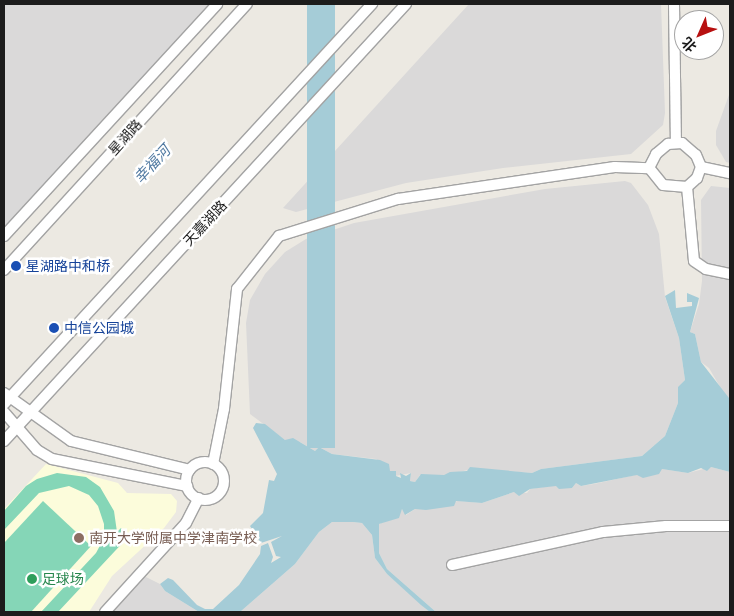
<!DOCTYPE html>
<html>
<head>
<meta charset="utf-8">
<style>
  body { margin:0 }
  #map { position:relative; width:734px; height:616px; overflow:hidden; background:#ece9e2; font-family:"PT Sans Narrow","Noto Sans SC",sans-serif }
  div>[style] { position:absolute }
  .residential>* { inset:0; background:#dad9d9 }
  .education>* { inset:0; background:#fcfcdb }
  .pitch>* { inset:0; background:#85d6b7 }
  .water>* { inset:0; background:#a5ccd7; transform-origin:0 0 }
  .roads { filter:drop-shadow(1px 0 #a3a3a3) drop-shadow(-1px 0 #a3a3a3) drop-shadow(0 1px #a3a3a3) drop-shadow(0 -1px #a3a3a3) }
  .minor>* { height:10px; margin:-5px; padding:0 5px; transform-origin:5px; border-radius:5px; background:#fff }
  .minor>.ring { margin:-5px; padding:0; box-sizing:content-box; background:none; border:10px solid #fff; border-radius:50% }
  .dots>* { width:14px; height:14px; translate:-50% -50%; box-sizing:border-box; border:2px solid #fff; border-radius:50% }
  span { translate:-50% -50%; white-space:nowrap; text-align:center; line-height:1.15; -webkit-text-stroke:5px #fff; paint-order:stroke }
  .street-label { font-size:14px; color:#1c1c1c }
  .transit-label { font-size:14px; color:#164399 }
  .left { translate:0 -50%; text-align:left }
  .education-label { font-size:14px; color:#785e54 }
  .leisure-label { font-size:14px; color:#27864d }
  .water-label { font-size:15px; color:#517aa2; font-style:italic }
  .frame { position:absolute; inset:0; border:5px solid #1c1c1c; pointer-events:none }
  .north { position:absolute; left:674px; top:10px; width:50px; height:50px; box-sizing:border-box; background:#fff; border:1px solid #a4a4a4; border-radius:50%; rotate:226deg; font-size:14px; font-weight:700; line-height:20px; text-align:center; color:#1c1c1c }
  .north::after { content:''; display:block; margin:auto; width:18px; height:22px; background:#b71010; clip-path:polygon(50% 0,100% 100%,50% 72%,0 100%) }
</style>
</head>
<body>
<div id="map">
  <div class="residential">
    <div style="clip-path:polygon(4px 4px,211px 4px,4px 230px)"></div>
    <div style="clip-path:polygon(469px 4px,661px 4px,665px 113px,663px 125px,631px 154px,503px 168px,406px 183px,296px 212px,283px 208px)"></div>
    <div style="clip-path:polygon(730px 92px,730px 163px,726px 162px,716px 145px,716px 131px)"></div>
    <div style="clip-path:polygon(625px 181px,631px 183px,648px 205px,659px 234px,665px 297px,679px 338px,685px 380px,679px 387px,678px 403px,665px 436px,642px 456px,541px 469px,532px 473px,473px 469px,444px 475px,420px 475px,415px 482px,410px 481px,411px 473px,395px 476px,376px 459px,332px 454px,319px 447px,315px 451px,300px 442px,285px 440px,250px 414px,246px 323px,250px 300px,265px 274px,285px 252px,306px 239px,354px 223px,545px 189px)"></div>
    <div style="clip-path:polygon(711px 186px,730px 188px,730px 404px,709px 368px,701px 362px,695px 334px,690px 332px,699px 304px,702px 281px,701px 200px)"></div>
    <div style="clip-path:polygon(711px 467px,730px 472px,730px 612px,436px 612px,387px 569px,379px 553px,379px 524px,399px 516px,402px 509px,406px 515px,415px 509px,458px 501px,482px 503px,514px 492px,527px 493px,530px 489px,557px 485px,572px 488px,576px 483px,581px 486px,594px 484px,662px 469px,688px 473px)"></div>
    <div style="clip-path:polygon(343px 521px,362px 523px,372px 535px,375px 558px,387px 574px,430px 612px,240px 612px,295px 564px,319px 532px,332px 522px)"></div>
    <div style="clip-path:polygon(146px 577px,160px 584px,165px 591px,199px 612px,112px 612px,137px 580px)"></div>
  </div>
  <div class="education">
    <div style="clip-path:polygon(46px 464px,118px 483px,127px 493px,171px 494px,177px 501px,176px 512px,164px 528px,112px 576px,89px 612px,4px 612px,4px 509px)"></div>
  </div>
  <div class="pitch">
    <div style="clip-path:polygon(57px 473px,86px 477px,100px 487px,114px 511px,117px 532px,121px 528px,129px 536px,58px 612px,41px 612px,96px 553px,104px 538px,104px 524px,98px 506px,89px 495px,69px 486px,39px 493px,4px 530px,4px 511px,26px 486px,37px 479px)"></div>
    <div style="clip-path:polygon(43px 501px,91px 546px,31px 612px,4px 612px,4px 543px)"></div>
  </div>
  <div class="water">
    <div style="left:307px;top:4px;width:28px;height:444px"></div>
    <div style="clip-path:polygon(675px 290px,676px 308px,692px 306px,692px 302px,687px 302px,687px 293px,699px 298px,690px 332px,695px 334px,701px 362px,729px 398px,730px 472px,711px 467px,707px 471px,701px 468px,688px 473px,662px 469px,659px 474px,643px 478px,637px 475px,581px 486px,576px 483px,572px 488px,559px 489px,556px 486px,530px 489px,519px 496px,514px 492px,482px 503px,456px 501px,454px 506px,426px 510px,415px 509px,405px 515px,402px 509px,399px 518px,379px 524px,379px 553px,387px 569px,436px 612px,430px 612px,421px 605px,387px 574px,375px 558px,372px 535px,362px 523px,353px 522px,332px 522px,319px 532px,295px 564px,240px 612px,199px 612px,165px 591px,160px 584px,168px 578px,173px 580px,197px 605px,205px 609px,213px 609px,239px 585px,260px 554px,261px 546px,268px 543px,273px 557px,271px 563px,281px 557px,276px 556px,271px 542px,282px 536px,261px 543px,250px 526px,263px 513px,269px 480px,274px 481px,277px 474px,253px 428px,256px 423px,265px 424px,285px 440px,293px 438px,315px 451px,319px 447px,332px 454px,380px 460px,389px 464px,390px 471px,396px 471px,396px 476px,401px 478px,400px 473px,406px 476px,411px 473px,410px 481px,415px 482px,421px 474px,444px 475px,450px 472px,467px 471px,470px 467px,532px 473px,541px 469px,642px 456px,665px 436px,678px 403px,678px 387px,685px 380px,679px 338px,665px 296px)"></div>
  </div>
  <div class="roads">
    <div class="minor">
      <div style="left:674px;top:4px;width:139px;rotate:89.2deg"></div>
      <div style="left:682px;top:143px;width:18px;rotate:41deg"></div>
      <div style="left:696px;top:155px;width:13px;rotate:67deg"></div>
      <div style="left:701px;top:167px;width:12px;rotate:110deg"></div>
      <div style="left:697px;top:178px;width:13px;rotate:138deg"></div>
      <div style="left:687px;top:187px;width:24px;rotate:-175deg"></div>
      <div style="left:663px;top:185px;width:22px;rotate:-129deg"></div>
      <div style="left:649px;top:168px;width:16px;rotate:-63deg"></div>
      <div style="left:656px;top:154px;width:16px;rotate:-40deg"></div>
      <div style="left:668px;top:144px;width:14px;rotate:-4deg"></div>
      <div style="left:701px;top:167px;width:30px;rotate:12deg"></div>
      <div style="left:687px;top:187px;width:74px;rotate:84.6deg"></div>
      <div style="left:694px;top:261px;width:14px;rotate:34deg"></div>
      <div style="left:706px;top:269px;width:25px;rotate:12deg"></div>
      <div style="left:4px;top:236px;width:315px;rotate:-47.4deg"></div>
      <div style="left:4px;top:270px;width:360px;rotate:-47.6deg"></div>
      <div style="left:4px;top:393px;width:82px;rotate:35.6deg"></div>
      <div style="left:71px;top:441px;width:122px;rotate:13.7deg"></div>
      <div style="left:4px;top:404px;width:544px;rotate:-47.39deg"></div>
      <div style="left:4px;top:412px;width:50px;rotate:49deg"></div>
      <div style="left:37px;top:450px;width:17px;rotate:31deg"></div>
      <div style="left:52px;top:459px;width:138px;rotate:11.3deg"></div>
      <div style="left:4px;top:441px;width:594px;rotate:-47.39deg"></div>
      <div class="ring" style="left:186px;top:462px;width:28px;height:28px"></div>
      <div style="left:213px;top:464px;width:56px;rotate:-78.7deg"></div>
      <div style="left:224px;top:409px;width:121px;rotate:-83.8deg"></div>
      <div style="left:237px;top:289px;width:68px;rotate:-51.6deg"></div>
      <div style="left:279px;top:236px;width:125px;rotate:-17.3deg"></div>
      <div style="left:398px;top:199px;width:219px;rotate:-8.4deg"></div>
      <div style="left:615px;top:167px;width:34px;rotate:2deg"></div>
      <div style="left:452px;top:565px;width:155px;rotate:-12.3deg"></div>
      <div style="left:603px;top:532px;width:63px;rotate:-5.4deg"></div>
      <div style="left:666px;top:526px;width:64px"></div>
      <div style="left:105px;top:612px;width:120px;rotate:-47.7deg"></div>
      <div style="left:186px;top:523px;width:28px;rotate:-63deg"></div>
    </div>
  </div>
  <div class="dots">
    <div style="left:16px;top:266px;background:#1a4fb4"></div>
    <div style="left:54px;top:328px;background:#1a4fb4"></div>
    <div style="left:79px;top:538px;background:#8d6e63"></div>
    <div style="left:32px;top:579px;background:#2e9e5b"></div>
  </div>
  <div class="street-label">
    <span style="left:125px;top:137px;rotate:-48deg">星湖路</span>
    <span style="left:205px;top:223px;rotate:-47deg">天嘉湖路</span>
  </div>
  <div class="transit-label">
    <span class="left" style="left:26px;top:266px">星湖路中和桥</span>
    <span class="left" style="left:64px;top:328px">中信公园城</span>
  </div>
  <div class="education-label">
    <span class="left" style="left:89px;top:538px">南开大学附属中学津南学校</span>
  </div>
  <div class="leisure-label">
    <span class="left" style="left:42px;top:579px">足球场</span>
  </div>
  <div class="water-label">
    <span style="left:152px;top:164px;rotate:-47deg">幸福河</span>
  </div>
  <div class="frame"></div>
  <div class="north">北</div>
</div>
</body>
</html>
